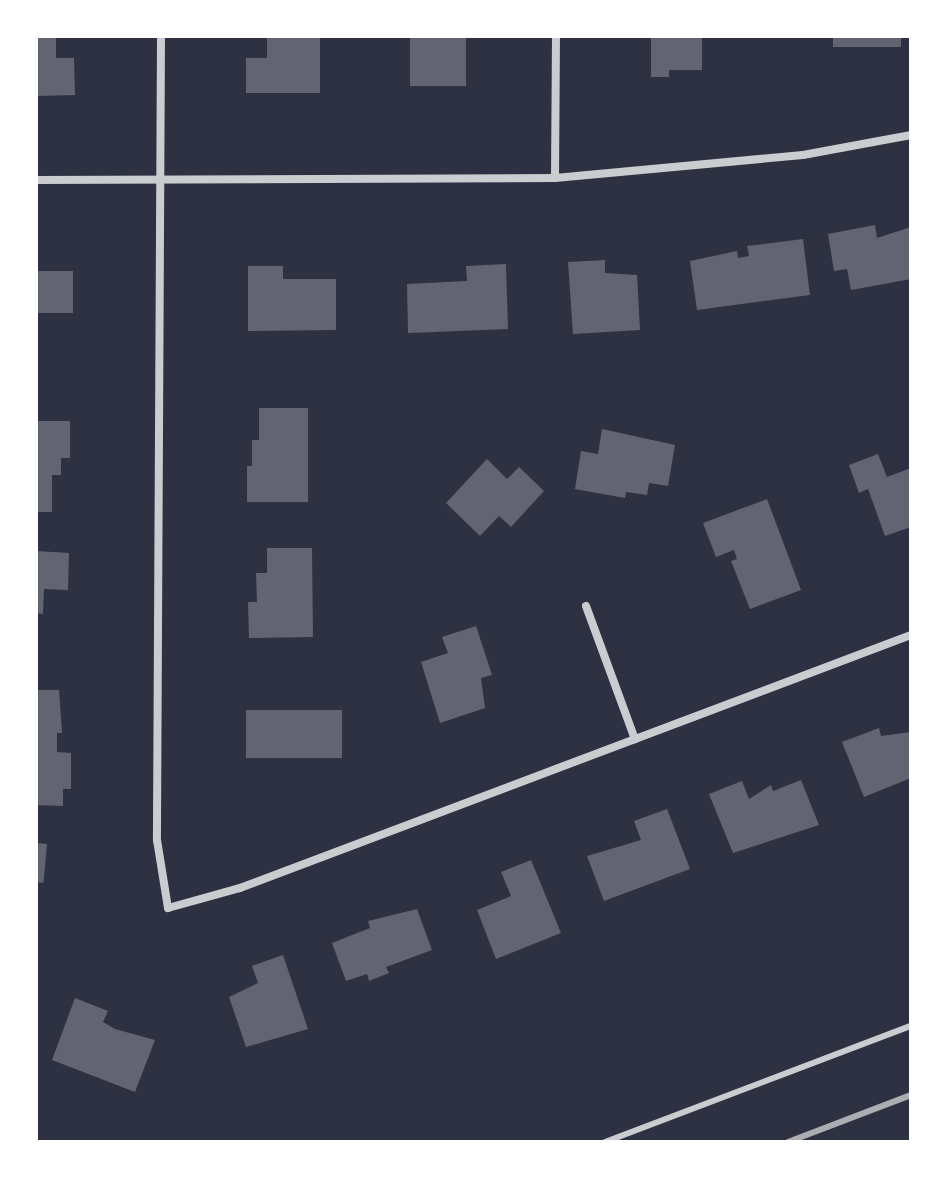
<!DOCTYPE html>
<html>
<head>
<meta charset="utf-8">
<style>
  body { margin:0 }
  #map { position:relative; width:947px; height:1178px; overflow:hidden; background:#2d3142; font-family:"Varela Round",sans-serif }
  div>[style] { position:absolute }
  .building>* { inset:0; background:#626471; transform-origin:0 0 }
  .service>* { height:6px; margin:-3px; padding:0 3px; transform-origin:3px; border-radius:3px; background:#caccd0 }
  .minor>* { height:8px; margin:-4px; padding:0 4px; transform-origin:4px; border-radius:4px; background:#caccd0 }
  .rail>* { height:6px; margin:-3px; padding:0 3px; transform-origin:3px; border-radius:3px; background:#abadb3 }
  span { translate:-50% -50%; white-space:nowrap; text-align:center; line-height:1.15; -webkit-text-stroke:8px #fff; paint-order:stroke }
  .frame { position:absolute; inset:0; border:38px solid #fff; pointer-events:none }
</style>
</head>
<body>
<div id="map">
  <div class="building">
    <div style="clip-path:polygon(36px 36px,56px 36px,56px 58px,74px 58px,75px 95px,36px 96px)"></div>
    <div style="clip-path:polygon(267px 36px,320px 36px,320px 93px,246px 93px,246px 58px,267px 58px)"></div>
    <div style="left:410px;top:36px;width:56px;height:50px"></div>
    <div style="clip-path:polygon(651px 36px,702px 36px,702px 70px,669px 70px,669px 77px,651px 77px)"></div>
    <div style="left:833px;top:36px;width:68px;height:11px"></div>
    <div style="clip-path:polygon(875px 225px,877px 238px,911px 227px,911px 279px,851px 290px,847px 269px,834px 271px,828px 234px)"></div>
    <div style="clip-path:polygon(803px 239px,810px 295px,697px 310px,690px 261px,737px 251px,738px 258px,749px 256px,747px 246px)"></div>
    <div style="clip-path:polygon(605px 260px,605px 273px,637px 275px,640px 330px,573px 334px,568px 262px)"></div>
    <div style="clip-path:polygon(506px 264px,508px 329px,408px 333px,407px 284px,467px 281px,466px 266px)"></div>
    <div style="clip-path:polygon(248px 266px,283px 266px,283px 279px,336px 279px,336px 330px,248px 331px)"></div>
    <div style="left:36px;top:271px;width:37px;height:42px"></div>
    <div style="clip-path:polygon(259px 408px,308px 408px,308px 502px,247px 502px,247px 466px,252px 466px,252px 440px,259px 440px)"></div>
    <div style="clip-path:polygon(36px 421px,70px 421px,70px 458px,61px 458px,61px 475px,52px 475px,52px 512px,36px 512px)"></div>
    <div style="clip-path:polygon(602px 429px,675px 445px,668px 486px,649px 483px,647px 495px,626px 492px,625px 498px,575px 489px,581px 451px,598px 454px)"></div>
    <div style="clip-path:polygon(878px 454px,887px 477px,911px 468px,911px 527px,885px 536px,868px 489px,859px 493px,849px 465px)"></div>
    <div style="clip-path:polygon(487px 459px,507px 479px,519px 467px,544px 491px,511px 527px,499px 516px,480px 536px,446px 503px)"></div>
    <div style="clip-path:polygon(767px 499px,801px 590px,750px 609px,731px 561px,737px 559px,734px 550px,716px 557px,703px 523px)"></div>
    <div style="clip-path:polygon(267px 548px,312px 548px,313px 637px,249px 638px,248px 602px,257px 602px,256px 573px,267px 573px)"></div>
    <div style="clip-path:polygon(36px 551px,69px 553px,68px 590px,44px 589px,43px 614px,36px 613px)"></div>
    <div style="clip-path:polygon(476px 626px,492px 675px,481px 678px,485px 708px,440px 723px,421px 662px,448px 653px,442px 637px)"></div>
    <div style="clip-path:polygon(36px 690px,59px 690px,62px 733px,57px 733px,57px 752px,71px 753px,71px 789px,63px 789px,63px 806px,36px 805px)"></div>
    <div style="left:246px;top:710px;width:96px;height:48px"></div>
    <div style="clip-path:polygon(879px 728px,881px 736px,911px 732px,911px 778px,864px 797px,842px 742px)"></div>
    <div style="clip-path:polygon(801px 780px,819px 825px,733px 853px,709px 794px,742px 781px,749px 799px,771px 785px,773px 791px)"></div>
    <div style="clip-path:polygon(667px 809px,690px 869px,604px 901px,587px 856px,641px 840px,634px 821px)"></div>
    <div style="left:36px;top:843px;width:11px;height:39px;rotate:5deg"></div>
    <div style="clip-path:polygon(531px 860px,561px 933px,496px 959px,477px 910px,511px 896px,501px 872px)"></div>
    <div style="clip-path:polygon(417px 909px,432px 950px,386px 967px,389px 973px,369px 981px,367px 974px,346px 981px,332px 943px,370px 928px,368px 921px)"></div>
    <div style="clip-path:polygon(283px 955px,308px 1029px,246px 1047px,229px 997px,258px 983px,252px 966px)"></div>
    <div style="clip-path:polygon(75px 998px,108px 1011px,103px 1022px,115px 1029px,155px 1040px,135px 1092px,52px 1060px)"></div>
  </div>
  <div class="service">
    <div style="left:605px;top:1142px;width:327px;rotate:-20.8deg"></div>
  </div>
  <div class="minor">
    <div style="left:161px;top:36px;width:804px;rotate:90.29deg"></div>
    <div style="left:157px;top:840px;width:69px;rotate:80.8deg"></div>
    <div style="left:168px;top:908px;width:75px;rotate:-15.5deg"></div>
    <div style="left:240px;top:888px;width:717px;rotate:-20.66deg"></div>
    <div style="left:555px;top:178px;width:142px;rotate:-89.6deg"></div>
    <div style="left:36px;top:180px;width:519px;rotate:-0.22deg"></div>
    <div style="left:555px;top:178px;width:249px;rotate:-5.3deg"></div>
    <div style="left:803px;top:155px;width:110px;rotate:-10.5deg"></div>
    <div style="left:586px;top:606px;width:142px;rotate:69.8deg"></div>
  </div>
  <div class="rail">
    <div style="left:788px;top:1142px;width:132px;rotate:-20.9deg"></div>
  </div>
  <div class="frame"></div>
</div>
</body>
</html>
